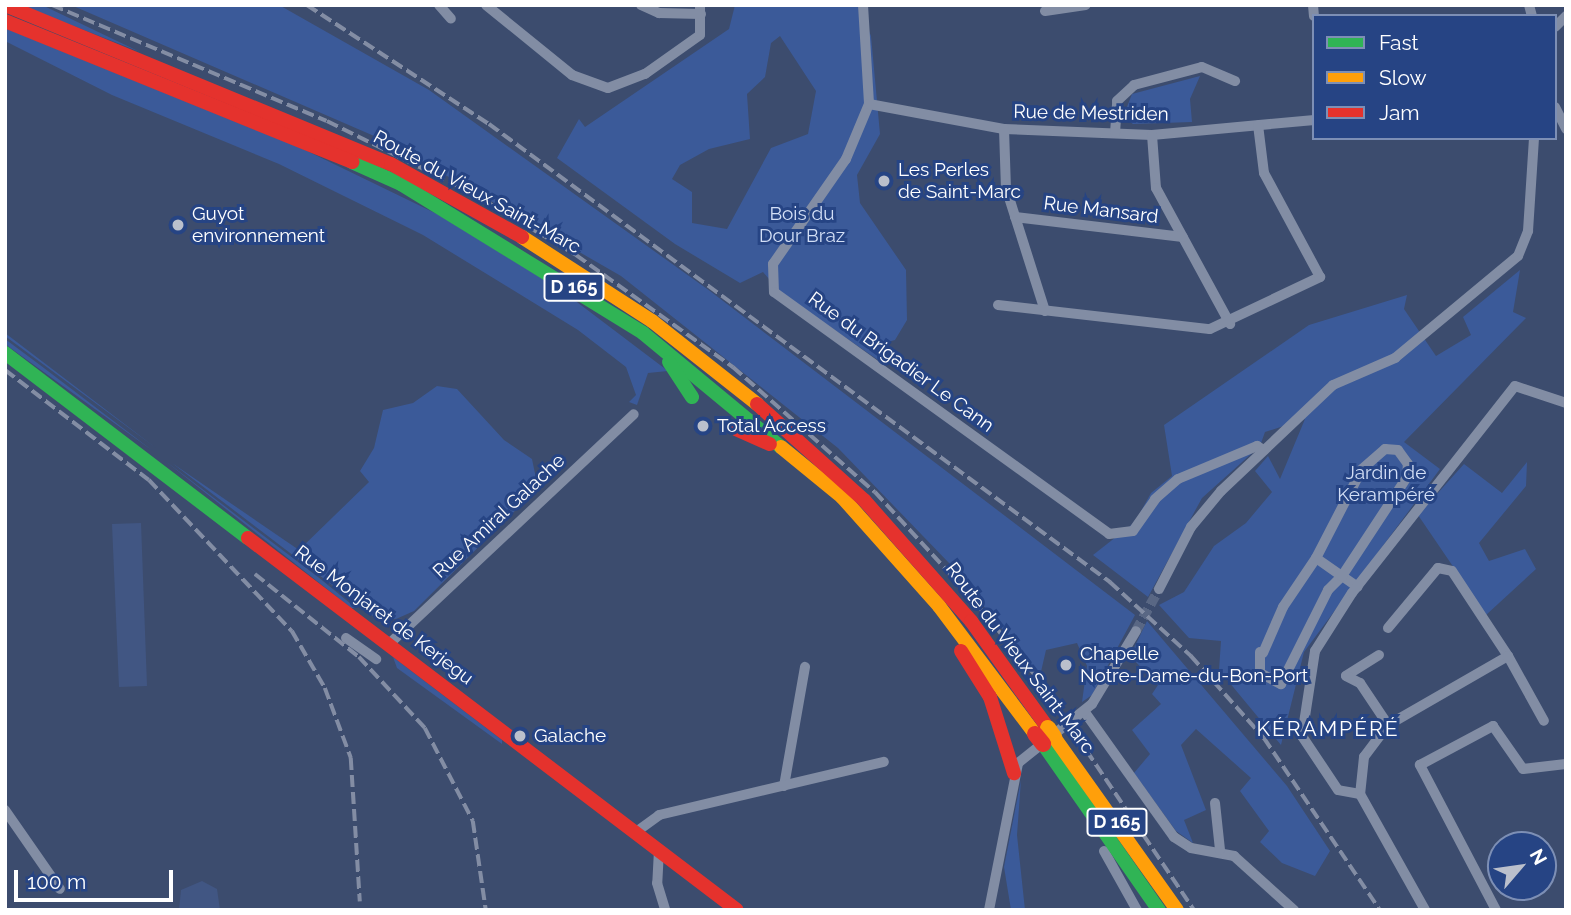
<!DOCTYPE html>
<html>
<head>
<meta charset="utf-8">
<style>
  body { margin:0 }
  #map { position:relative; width:1571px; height:915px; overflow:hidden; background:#3c4c6e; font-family:Raleway,sans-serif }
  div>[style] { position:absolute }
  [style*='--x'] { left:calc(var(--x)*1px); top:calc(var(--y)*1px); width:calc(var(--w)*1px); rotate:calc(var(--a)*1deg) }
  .green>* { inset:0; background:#3b5a99 }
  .water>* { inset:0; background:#415683 }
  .street-tunnel>* { height:10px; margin-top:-5px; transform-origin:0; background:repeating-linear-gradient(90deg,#596784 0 10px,transparent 0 15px) }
  .street>* { height:10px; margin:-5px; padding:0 5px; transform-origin:5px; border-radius:5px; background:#828da4 }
  .fast>* { height:14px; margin:-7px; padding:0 7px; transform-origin:7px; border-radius:7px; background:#30b455 }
  .slow>* { height:14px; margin:-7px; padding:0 7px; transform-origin:7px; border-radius:7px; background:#ff9f0a }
  .jam>* { height:14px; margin:-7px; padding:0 7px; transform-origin:7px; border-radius:7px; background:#e5322d }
  .rail>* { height:3.5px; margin-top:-1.75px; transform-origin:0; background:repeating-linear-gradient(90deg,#838da4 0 12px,transparent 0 17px) }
  .slow-bridge>* { height:16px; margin:-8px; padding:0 8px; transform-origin:8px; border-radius:8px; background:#ff9f0a }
  .jam-bridge>* { height:16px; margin:-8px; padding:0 8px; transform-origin:8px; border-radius:8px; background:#e5322d }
  .dots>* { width:19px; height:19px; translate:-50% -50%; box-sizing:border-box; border:4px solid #264484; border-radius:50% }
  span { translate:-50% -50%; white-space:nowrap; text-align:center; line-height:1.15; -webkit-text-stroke:6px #264484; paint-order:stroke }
  .shield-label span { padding:2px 5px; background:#264484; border:2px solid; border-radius:5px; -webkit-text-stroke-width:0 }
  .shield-label { font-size:18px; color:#fff; font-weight:700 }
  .street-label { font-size:19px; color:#fff }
  .poi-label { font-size:19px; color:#fff }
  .left { translate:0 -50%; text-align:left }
  .park-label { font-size:19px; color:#d3dff6 }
  .neighbourhood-label { font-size:21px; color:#fff; letter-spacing:2px }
  .frame { position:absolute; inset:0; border:7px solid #fff; pointer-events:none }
  .legend { position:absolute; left:1312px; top:14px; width:245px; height:126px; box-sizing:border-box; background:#264484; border:2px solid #7d8fb5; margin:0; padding:9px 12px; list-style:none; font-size:21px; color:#fff }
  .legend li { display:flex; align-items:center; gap:14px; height:35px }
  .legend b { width:35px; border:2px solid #7d8fb5 }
  .north { position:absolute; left:1487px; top:831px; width:70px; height:70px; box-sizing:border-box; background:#264484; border:2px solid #7d8fb5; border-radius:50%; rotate:61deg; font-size:19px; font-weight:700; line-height:28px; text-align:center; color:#fff }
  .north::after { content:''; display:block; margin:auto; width:24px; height:32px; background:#bbc0cc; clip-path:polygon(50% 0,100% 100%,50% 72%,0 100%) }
  .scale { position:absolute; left:14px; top:870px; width:159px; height:32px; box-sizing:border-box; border:4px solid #fff; border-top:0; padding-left:9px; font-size:21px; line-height:24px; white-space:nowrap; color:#fff; -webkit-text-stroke:5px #264484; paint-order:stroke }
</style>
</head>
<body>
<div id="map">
  <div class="green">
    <div style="clip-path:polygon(20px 5px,42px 5px,140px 52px)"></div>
    <div style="clip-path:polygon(71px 5px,279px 5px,429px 90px,710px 291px,1135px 615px,1092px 695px,1082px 702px,1087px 666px,1077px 643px,1046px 650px,1040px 676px,949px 563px,838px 448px,621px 276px,388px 142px)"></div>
    <div style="clip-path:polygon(evenodd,735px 5px,858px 5px,871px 36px,880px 134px,857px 175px,860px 203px,906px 270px,907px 320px,895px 340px,881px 344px,878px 360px,781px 293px,763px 272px,740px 283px,675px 244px,557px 158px,579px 119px,585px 127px,729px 29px,735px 5px,780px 36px,816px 91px,808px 134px,771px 148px,727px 229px,692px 223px,692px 192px,672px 179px,680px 165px,709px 149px,750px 139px,747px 94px,765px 77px,771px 43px,780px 36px)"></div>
    <div style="clip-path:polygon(5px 28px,303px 149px,437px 214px,561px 290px,668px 371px,648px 373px,637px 405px,629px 402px,636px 395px,626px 367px,578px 330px,423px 235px,279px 164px,112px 95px,5px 41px)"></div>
    <div style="clip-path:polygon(1200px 76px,1190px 99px,1192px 122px,1133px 124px,1123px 117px,1132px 94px)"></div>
    <div style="clip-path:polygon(1520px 270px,1513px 312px,1526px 318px,1404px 442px,1440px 469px,1304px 652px,1281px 745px,1219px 670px,1221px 641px,1189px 638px,1159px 605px,1184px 592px,1214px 546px,1246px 523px,1272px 492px,1255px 471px,1268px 456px,1280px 479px,1305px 419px,1265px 432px,1260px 446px,1202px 498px,1148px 597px,1093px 555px,1135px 522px,1151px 493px,1172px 476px,1164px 425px,1309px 325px,1407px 295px,1404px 309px,1436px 356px,1471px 335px,1463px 317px)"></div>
    <div style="clip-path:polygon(5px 333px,156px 448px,5px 336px)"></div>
    <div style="clip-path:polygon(5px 339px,40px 365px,153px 451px,5px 344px)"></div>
    <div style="clip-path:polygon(437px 386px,457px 389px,504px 440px,532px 459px,538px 488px,414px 611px,396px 619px,378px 620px,172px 463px,299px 550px,369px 482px,360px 471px,374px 448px,383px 410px,413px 403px)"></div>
    <div style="clip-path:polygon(164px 460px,318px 577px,356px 608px,351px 608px)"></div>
    <div style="clip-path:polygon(1527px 462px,1526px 486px,1479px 543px,1489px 561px,1525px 549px,1536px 569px,1486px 615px,1418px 515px,1464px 464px,1502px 493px)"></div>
    <div style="clip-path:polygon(1147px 621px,1287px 786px,1330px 851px,1315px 876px,1282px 863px,1260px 842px,1269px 831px,1240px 791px,1251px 778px,1196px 729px,1181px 745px,1206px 810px,1184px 820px,1193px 843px,1176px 831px,1134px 773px,1150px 754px,1132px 730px,1161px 704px,1152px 694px,1158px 685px,1130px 656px)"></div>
    <div style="clip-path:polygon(393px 657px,502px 740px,502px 744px,397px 668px)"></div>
    <div style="clip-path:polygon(1021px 780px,1017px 835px,1025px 910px,1011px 910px,1004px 867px)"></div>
  </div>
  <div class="water">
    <div style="clip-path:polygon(141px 523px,147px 686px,119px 687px,112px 524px)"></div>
    <div style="clip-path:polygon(202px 881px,217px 889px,220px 910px,179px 910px,181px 890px)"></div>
  </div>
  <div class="street-tunnel">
    <div style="--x:1136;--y:631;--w:48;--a:-61.3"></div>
  </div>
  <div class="street">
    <div style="--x:439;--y:5;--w:18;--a:49"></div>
    <div style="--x:486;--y:5;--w:111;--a:39.1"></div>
    <div style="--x:572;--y:75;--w:38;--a:20"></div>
    <div style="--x:608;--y:88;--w:40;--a:-21"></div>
    <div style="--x:645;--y:74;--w:67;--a:-35.3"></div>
    <div style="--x:700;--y:35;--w:30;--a:-90"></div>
    <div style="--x:641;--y:5;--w:20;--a:24"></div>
    <div style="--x:659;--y:13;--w:42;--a:1.4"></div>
    <div style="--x:863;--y:5;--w:99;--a:86.5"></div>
    <div style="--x:869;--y:104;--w:60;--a:112.7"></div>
    <div style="--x:846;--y:159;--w:128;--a:124.8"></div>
    <div style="--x:773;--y:264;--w:28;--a:88"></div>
    <div style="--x:774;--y:292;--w:413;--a:35.8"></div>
    <div style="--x:1109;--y:534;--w:24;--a:-7"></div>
    <div style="--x:1133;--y:531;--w:39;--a:-55"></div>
    <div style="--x:1155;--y:499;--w:30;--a:-41"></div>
    <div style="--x:1178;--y:479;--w:86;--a:-22.7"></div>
    <div style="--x:1257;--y:446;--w:8;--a:30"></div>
    <div style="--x:1313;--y:5;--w:11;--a:85"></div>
    <div style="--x:1529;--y:5;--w:11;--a:75"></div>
    <div style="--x:1045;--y:11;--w:41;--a:-8.3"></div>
    <div style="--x:1555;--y:27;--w:16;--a:-45"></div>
    <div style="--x:869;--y:104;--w:137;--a:10.5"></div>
    <div style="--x:1004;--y:129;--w:148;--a:2.3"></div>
    <div style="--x:1152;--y:135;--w:163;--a:-5.3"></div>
    <div style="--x:1555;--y:107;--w:25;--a:63"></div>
    <div style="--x:1004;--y:129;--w:59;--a:88.1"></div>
    <div style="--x:1006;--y:188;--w:129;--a:72.4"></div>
    <div style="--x:1115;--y:133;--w:32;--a:-86"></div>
    <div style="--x:1117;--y:101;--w:23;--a:-43"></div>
    <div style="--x:1134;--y:85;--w:70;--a:-14.8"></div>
    <div style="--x:1202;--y:67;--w:36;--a:23"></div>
    <div style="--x:1152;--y:135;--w:53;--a:85.7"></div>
    <div style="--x:1156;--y:188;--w:155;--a:61.4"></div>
    <div style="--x:1015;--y:217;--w:169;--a:6.8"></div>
    <div style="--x:998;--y:305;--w:213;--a:6.5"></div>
    <div style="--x:1210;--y:329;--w:122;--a:-25.3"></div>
    <div style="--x:1320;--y:277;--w:118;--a:-118.3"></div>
    <div style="--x:1264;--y:173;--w:48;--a:-97.1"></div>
    <div style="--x:1159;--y:589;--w:70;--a:-62.7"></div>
    <div style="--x:1191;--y:527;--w:47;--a:-50.2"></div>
    <div style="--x:1221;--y:491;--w:154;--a:-43.4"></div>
    <div style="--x:1333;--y:385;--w:68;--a:-23.5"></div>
    <div style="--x:1395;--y:358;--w:160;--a:-39.7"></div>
    <div style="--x:1518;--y:256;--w:27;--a:-68"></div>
    <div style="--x:1528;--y:231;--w:93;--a:-86.3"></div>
    <div style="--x:1388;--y:628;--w:78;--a:-50.2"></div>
    <div style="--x:1438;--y:568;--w:14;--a:12"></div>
    <div style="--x:1452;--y:571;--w:102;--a:56.6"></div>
    <div style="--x:1508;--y:656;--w:138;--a:150.1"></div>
    <div style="--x:1388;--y:725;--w:40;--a:127"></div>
    <div style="--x:1364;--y:757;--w:37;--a:96"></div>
    <div style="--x:1360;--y:794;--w:133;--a:60.7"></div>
    <div style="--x:346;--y:638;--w:37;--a:35"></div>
    <div style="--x:388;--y:645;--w:337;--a:-43.2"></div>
    <div style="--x:1260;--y:652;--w:21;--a:90"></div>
    <div style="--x:1260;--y:673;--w:24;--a:28"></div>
    <div style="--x:1281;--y:684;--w:105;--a:-63.4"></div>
    <div style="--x:1328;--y:590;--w:20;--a:-45"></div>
    <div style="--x:1342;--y:576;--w:19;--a:35"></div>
    <div style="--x:1263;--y:653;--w:50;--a:-66.5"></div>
    <div style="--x:1283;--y:607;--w:59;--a:-56"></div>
    <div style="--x:1316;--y:558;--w:32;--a:35"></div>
    <div style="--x:1342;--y:576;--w:118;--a:-56.7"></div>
    <div style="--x:1407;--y:477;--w:13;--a:-86"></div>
    <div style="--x:1408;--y:464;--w:17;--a:-126"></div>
    <div style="--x:1398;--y:450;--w:13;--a:-176"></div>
    <div style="--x:1385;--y:449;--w:30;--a:139"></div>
    <div style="--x:1362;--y:469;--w:100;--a:117.3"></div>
    <div style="--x:1379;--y:655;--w:39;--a:148"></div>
    <div style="--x:1346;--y:676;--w:16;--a:27"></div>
    <div style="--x:1360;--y:683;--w:50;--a:56.3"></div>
    <div style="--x:1508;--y:656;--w:74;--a:61"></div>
    <div style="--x:1084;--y:711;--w:155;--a:54.5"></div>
    <div style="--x:1174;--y:837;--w:20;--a:33"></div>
    <div style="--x:1191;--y:848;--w:44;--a:10.5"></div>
    <div style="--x:1234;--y:856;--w:81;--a:42"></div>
    <div style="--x:784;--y:786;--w:121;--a:-80"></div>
    <div style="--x:1360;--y:794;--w:22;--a:-170"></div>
    <div style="--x:1338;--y:790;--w:65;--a:-123.7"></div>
    <div style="--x:1302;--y:736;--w:86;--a:-81.3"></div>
    <div style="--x:1315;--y:651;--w:69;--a:-57.5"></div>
    <div style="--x:1352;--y:593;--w:263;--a:-51.8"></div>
    <div style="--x:1515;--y:386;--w:54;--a:18.4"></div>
    <div style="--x:1215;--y:803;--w:47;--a:83.9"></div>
    <div style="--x:5;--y:810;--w:96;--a:55.2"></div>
    <div style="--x:636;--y:832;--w:29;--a:-36"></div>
    <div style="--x:659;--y:815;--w:231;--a:-13.3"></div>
    <div style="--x:659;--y:850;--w:33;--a:93"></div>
    <div style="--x:657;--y:883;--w:28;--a:73"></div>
    <div style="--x:1104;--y:851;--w:68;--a:60.8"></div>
    <div style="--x:989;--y:910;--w:150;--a:-78.8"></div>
    <div style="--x:1018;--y:763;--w:95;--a:-38.6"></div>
    <div style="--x:1092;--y:704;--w:85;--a:-58.9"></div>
    <div style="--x:1496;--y:910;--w:164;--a:-117.7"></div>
    <div style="--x:1420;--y:765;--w:83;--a:-28.1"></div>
    <div style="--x:1493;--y:726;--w:52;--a:55.1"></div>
    <div style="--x:1523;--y:769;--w:43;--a:-6.6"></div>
  </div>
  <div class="fast">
    <div style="--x:352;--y:162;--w:54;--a:24.2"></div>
    <div style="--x:401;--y:184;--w:284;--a:31.6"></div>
    <div style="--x:643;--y:333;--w:179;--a:39.6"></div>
    <div style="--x:5;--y:353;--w:305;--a:37.3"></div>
    <div style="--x:669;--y:362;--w:42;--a:56.7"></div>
    <div style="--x:1043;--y:744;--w:203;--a:55.1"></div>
  </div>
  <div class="slow">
    <div style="--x:522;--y:237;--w:155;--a:32.9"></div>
    <div style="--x:652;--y:321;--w:134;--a:38.3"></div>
    <div style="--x:781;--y:447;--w:79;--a:39.3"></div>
    <div style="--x:842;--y:497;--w:146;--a:48.3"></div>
    <div style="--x:939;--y:606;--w:160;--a:53.1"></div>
    <div style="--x:1054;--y:737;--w:212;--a:54.6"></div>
  </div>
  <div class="jam">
    <div style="--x:5;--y:5;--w:417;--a:22.4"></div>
    <div style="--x:391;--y:164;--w:150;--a:29.1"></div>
    <div style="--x:5;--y:21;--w:375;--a:22.1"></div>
    <div style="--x:757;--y:404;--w:144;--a:41.9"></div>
    <div style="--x:864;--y:500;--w:162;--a:48.5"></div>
    <div style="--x:971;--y:621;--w:132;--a:54.3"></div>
    <div style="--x:736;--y:429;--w:37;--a:24"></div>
    <div style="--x:248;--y:538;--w:614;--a:37.26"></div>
    <div style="--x:961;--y:651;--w:54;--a:57.8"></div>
    <div style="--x:990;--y:697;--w:80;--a:72.5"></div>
  </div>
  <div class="rail">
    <div style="--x:52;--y:5;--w:298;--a:22.9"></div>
    <div style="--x:327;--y:121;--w:160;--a:26.4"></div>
    <div style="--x:470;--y:192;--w:123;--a:30.7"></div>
    <div style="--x:576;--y:255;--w:193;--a:35.5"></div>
    <div style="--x:733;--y:367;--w:189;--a:41.4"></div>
    <div style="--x:875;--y:492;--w:134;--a:47.4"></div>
    <div style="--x:966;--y:591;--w:115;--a:50.6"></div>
    <div style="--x:1039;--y:680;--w:277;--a:56"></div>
    <div style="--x:307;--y:5;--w:217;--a:33.2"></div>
    <div style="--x:489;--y:124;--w:772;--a:36.41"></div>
    <div style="--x:1110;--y:582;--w:110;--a:42.4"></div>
    <div style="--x:1191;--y:656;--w:110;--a:48.3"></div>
    <div style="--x:1264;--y:738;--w:207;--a:56"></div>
    <div style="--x:5;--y:370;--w:181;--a:37.4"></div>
    <div style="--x:149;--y:480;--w:208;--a:46.6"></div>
    <div style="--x:292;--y:631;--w:66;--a:59.9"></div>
    <div style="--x:325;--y:688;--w:75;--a:69.6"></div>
    <div style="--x:351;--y:758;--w:144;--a:86.4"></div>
    <div style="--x:255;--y:574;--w:133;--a:38.6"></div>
    <div style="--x:359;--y:657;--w:97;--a:47.1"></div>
    <div style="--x:425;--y:728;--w:105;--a:62.7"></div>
    <div style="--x:473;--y:821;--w:90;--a:81.7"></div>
  </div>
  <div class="slow-bridge">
    <div style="--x:1048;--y:728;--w:11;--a:56"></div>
  </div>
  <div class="jam-bridge">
    <div style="--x:1035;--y:734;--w:13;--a:51"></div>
  </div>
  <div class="dots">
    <div style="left:884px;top:181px;background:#bbc0cc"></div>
    <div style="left:178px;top:225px;background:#bbc0cc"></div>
    <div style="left:703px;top:426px;background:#bbc0cc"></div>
    <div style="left:1066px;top:665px;background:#bbc0cc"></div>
    <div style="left:520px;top:736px;background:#bbc0cc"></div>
  </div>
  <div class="shield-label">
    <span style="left:574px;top:287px">D 165</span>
    <span style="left:1117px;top:822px">D 165</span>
  </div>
  <div class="street-label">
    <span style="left:1091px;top:113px;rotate:1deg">Rue de Mestriden</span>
    <span style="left:477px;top:192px;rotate:29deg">Route du Vieux Saint-Marc</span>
    <span style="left:1101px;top:210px;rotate:7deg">Rue Mansard</span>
    <span style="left:901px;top:362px;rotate:36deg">Rue du Brigadier Le Cann</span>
    <span style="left:499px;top:516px;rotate:-43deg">Rue Amiral Galache</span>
    <span style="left:384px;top:615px;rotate:37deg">Rue Monjaret de Kerjegu</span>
    <span style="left:1020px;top:658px;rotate:53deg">Route du Vieux Saint-Marc</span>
  </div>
  <div class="poi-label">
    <span class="left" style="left:898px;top:181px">Les Perles<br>de Saint-Marc</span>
    <span class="left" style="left:192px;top:225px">Guyot<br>environnement</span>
    <span class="left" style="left:717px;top:426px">Total Access</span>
    <span class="left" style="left:1080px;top:665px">Chapelle<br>Notre-Dame-du-Bon-Port</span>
    <span class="left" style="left:534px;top:736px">Galache</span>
  </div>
  <div class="park-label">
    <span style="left:802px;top:225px">Bois du<br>Dour Braz</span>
    <span style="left:1386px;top:484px">Jardin de<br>Kerampéré</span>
  </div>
  <div class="neighbourhood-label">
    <span style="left:1328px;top:729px">KÉRAMPÉRÉ</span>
  </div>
  <div class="frame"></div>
  <ul class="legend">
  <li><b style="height:9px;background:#30b455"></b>Fast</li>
  <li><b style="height:9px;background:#ff9f0a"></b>Slow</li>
  <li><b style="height:9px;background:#e5322d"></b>Jam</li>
  </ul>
  <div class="north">N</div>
  <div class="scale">100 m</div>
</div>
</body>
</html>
